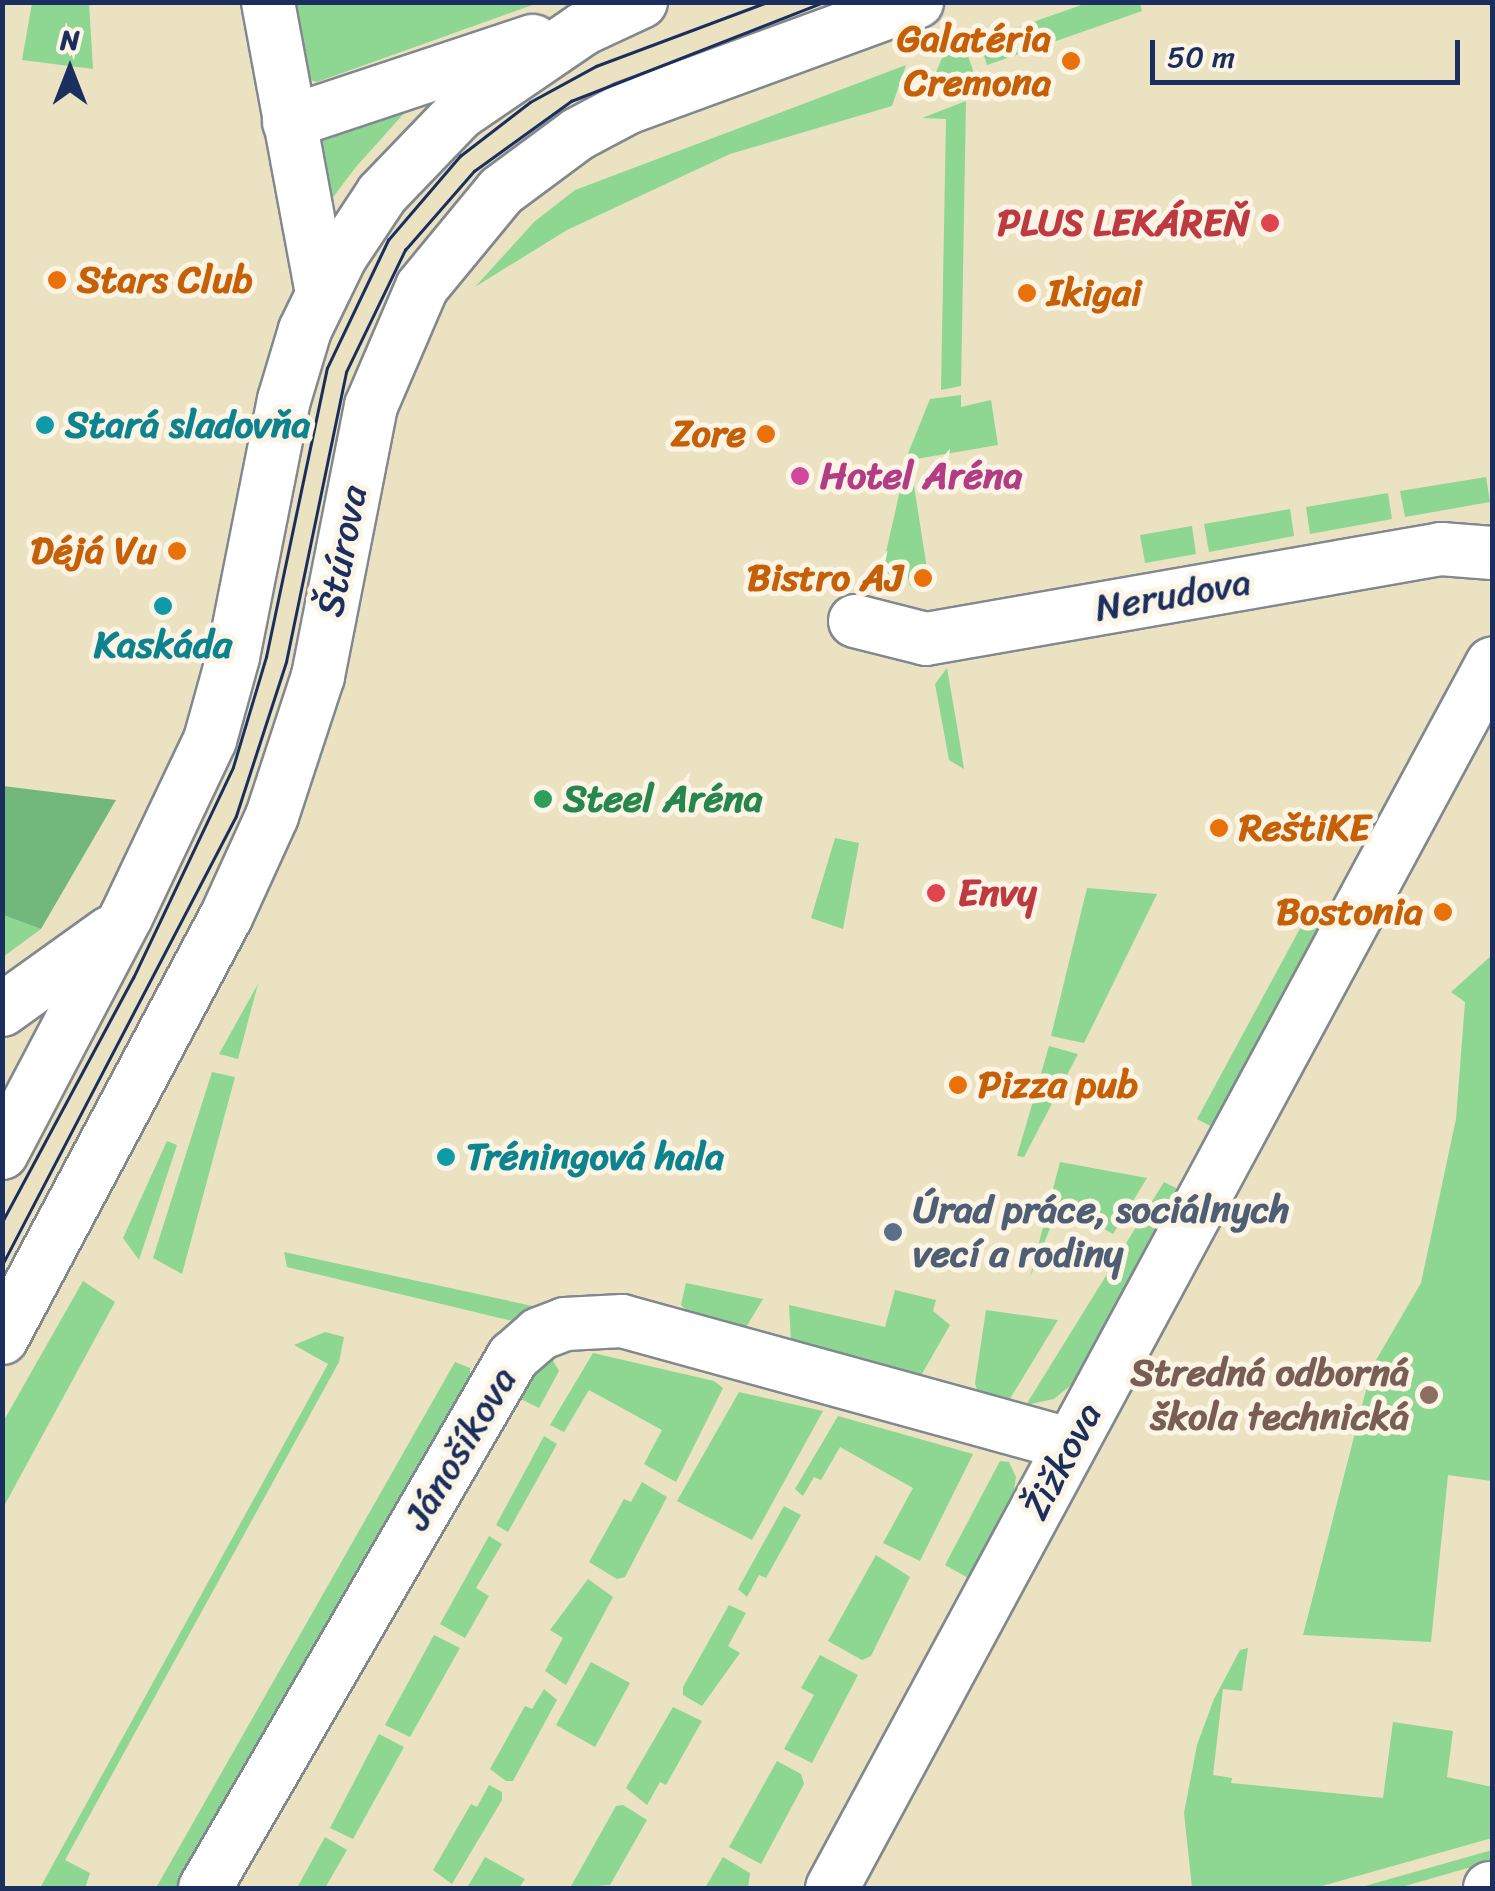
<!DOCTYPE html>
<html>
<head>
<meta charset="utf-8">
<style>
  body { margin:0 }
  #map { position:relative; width:1495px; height:1891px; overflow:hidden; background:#eae2c0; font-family:Sriracha,sans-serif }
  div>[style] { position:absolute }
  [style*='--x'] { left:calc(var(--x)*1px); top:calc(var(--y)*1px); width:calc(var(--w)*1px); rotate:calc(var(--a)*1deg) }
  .green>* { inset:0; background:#8dd793 }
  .forest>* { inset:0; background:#72b87d }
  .roads { filter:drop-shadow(2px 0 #82888f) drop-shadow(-2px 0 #82888f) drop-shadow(0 2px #82888f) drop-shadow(0 -2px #82888f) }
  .minor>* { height:52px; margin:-26px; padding:0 26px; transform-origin:26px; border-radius:26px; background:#fff }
  .tram>* { height:2.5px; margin:-1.25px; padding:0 1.25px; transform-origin:1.25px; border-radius:1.25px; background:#1b2f5e }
  .dots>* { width:28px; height:28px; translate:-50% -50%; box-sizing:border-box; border:5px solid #fcf5e5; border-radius:50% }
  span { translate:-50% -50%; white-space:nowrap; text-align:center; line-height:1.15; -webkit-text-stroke:10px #fcf5e5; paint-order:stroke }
  .food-label { font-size:38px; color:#c56008; font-weight:700 }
  .right { translate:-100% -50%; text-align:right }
  .left { translate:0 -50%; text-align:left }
  .health-label { font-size:38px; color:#be3a42; font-weight:700 }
  .culture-label { font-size:38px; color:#0d838f; font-weight:700 }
  .hotel-label { font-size:38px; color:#b23c85; font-weight:700 }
  .street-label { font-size:38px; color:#1b2f5e }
  .leisure-label { font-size:38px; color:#27864d; font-weight:700 }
  .service-label { font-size:38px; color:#4e5e75; font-weight:700 }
  .education-label { font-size:38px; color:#785e54; font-weight:700 }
  .frame { position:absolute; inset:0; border:5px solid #1b2f5e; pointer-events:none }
  .north { position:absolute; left:20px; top:20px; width:100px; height:100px; -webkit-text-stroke:8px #fcf5e5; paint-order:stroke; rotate:0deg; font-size:28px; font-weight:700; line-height:40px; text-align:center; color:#1b2f5e }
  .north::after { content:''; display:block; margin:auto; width:35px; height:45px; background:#1b2f5e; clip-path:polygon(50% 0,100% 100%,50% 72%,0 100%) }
  .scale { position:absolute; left:1150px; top:40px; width:310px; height:45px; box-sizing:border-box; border:5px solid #1b2f5e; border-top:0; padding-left:12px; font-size:30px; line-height:35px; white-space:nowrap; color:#1b2f5e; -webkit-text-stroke:8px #fcf5e5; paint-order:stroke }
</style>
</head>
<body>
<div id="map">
  <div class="green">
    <div style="clip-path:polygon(32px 3px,89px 3px,93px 69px,22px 60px)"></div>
    <div style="clip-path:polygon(295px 3px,538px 3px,317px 82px,306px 79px)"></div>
    <div style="clip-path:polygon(1087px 3px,1140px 3px,1142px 11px,987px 65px,979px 41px)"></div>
    <div style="clip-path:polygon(964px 45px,973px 70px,968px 84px,941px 95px,929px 90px,944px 53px)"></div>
    <div style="clip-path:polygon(906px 65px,892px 106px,730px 154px,567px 230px,475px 287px,534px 222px,575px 190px)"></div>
    <div style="clip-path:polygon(966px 101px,961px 386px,941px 390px,946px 119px,922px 118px)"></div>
    <div style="clip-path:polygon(407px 110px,355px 168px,331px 200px,313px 133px)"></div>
    <div style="clip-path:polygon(961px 395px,961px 407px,991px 400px,998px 445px,910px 460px,927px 569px,916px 571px,918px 584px,910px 586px,907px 572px,881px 574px,909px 451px,930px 399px)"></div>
    <div style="clip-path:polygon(1486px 477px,1490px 502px,1405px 517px,1400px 491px)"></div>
    <div style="clip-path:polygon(1388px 493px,1392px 519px,1310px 534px,1306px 507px)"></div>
    <div style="clip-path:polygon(1290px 509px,1294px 536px,1209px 552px,1204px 524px)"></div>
    <div style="clip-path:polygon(1192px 526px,1196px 554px,1145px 563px,1140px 535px)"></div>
    <div style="clip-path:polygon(947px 668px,959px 738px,964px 769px,949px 760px,935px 684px)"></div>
    <div style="clip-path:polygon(835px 838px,859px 843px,843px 929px,811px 918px)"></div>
    <div style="clip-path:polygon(1087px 888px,1157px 894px,1084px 1043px,1051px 1036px)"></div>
    <div style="clip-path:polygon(1310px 910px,1321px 930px,1214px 1128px,1197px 1119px)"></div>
    <div style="clip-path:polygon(3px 915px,41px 929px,3px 957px)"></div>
    <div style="clip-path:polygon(1492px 955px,1492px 1481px,1448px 1475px,1431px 1642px,1303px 1635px,1372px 1367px,1421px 1283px,1456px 1119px,1465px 1002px,1451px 992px)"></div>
    <div style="clip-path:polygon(258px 984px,238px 1059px,219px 1054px)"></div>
    <div style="clip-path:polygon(1049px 1046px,1078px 1054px,1024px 1157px,1017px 1156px)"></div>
    <div style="clip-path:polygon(212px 1072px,235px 1077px,182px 1274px,153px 1258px)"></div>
    <div style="clip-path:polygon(167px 1141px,177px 1145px,139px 1260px,123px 1238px)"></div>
    <div style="clip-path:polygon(1060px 1162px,1147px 1178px,1113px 1234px,1060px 1204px,1030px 1277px)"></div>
    <div style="clip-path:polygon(1164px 1182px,1176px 1188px,1177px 1198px,1077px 1380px,1054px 1399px,1026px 1405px)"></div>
    <div style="clip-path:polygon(284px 1252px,551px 1310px,524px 1323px,504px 1319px,287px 1267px)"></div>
    <div style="clip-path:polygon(83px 1281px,115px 1302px,3px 1508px,3px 1422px)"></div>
    <div style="clip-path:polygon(686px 1283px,763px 1299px,742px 1334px,691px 1315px,681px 1305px)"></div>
    <div style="clip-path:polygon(895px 1290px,936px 1300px,933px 1311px,950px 1325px,919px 1379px,791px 1342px,789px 1305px,885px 1327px)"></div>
    <div style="clip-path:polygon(986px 1310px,1058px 1320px,1008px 1402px,978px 1393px,975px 1383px)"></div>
    <div style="clip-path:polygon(325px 1332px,344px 1337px,339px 1362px,65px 1860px,90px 1873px,85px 1888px,40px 1888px,328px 1364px,294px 1345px)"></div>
    <div style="clip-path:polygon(593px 1353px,714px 1381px,723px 1388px,676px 1482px,644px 1464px,662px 1430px,589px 1390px,564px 1432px,550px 1425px)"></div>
    <div style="clip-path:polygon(551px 1357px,559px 1371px,539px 1408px,513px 1395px,530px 1366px)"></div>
    <div style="clip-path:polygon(455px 1362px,470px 1368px,470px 1379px,184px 1888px,156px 1888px)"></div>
    <div style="clip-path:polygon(739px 1392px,823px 1411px,752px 1540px,677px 1501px)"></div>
    <div style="clip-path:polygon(838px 1416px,973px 1454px,920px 1561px,883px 1543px,913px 1488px,840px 1447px,821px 1480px,814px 1477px,803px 1496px,795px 1489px)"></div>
    <div style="clip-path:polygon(544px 1436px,557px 1444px,508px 1532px,496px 1525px)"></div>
    <div style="clip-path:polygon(1000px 1461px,1009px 1462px,1016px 1477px,1013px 1498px,970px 1579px,945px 1565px)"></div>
    <div style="clip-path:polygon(642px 1482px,667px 1497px,625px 1577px,617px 1579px,589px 1562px,624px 1499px,631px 1502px)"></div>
    <div style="clip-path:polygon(784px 1506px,801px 1515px,766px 1578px,759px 1575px,747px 1597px,738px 1589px)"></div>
    <div style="clip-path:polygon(489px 1536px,502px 1544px,476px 1588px,489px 1596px,465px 1638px,440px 1624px)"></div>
    <div style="clip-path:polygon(876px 1555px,910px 1577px,871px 1656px,862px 1660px,828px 1641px)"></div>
    <div style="clip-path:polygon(588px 1579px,613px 1597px,566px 1685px,545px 1671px,563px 1638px,550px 1630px)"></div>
    <div style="clip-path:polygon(729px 1605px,746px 1613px,728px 1646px,740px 1653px,702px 1706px,683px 1695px,683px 1687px)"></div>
    <div style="clip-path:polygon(434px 1635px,460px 1648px,410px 1737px,385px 1725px)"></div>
    <div style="clip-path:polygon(1248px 1648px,1242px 1691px,1223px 1689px,1213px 1775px,1232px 1778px,1231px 1783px,1383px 1798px,1393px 1722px,1453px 1731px,1447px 1777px,1492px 1787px,1492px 1838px,1315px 1888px,1192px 1888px,1184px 1813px,1197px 1745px,1214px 1699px,1240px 1650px)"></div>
    <div style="clip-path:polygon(820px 1655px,858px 1675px,812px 1763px,784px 1749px,814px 1695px,801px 1688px)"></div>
    <div style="clip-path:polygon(591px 1662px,630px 1683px,595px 1747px,556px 1725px)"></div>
    <div style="clip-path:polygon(544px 1689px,557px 1700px,513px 1781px,506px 1781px,490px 1769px,525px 1706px,532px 1709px)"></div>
    <div style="clip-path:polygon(673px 1707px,702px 1721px,666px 1785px,660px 1782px,647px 1805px,626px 1788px)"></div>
    <div style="clip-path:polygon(379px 1734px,404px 1747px,353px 1839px,330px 1828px)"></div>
    <div style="clip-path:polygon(777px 1761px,801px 1774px,804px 1784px,761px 1864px,729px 1847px)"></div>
    <div style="clip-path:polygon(489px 1785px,502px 1792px,502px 1800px,452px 1884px,433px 1870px,471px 1804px,477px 1807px)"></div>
    <div style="clip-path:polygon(623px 1805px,647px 1820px,610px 1885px,570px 1888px,616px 1806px)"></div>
    <div style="clip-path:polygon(325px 1837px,347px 1850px,325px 1888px,297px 1888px)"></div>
    <div style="clip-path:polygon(1492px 1850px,1492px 1861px,1398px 1888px,1358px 1888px)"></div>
    <div style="clip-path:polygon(485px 1857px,525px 1879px,519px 1888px,467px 1888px)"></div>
    <div style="clip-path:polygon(723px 1857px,750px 1873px,748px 1888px,705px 1888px)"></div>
  </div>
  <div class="forest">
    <div style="clip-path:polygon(3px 786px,116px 800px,41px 929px,3px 915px)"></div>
  </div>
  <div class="roads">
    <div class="minor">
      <div style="--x:268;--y:2;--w:295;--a:79.5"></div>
      <div style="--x:289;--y:122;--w:257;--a:-18.4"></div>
      <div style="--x:855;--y:621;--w:73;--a:14.2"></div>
      <div style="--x:926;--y:639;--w:523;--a:-9.91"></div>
      <div style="--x:1441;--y:549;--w:51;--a:4.5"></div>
      <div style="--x:2;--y:1010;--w:134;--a:-35.6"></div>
      <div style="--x:2;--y:1153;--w:267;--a:-62.3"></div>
      <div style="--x:126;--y:917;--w:196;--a:-64.6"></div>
      <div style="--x:210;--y:740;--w:86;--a:-74.5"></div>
      <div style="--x:233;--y:657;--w:262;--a:-78.8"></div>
      <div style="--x:284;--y:400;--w:73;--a:-73.3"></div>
      <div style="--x:305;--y:330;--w:82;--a:-64.1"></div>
      <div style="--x:341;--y:256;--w:74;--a:-56.5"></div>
      <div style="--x:382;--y:194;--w:112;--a:-46.1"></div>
      <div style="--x:460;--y:113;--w:149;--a:-34.3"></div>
      <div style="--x:583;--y:29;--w:64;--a:-25"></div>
      <div style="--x:2;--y:1338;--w:477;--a:-62"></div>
      <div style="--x:226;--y:917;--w:111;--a:-65.5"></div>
      <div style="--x:272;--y:816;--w:147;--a:-71.8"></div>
      <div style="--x:318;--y:676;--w:275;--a:-78.9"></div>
      <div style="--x:371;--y:406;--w:129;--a:-66.8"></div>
      <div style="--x:422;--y:287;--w:124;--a:-50.5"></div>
      <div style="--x:501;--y:191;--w:96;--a:-36.5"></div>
      <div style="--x:578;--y:134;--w:55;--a:-28"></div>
      <div style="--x:627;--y:108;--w:309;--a:-20.1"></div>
      <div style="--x:205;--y:1888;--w:614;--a:-59.88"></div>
      <div style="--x:513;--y:1357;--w:35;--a:-41"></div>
      <div style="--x:539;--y:1334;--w:28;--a:-21"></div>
      <div style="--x:565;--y:1324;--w:57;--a:-3"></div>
      <div style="--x:622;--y:1321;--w:464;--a:15.4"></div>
      <div style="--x:832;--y:1888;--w:1391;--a:-61.67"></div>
      <div style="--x:1490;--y:1888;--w:2;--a:0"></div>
    </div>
  </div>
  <div class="tram">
    <div style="--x:2;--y:1222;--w:277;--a:-61.8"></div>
    <div style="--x:133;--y:978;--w:233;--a:-64.6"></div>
    <div style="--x:233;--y:767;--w:115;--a:-73.3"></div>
    <div style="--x:266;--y:657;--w:295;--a:-78.1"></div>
    <div style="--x:327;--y:368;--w:142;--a:-64.5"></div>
    <div style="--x:388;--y:240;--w:111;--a:-49.4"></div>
    <div style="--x:460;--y:156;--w:88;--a:-37.6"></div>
    <div style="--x:530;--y:102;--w:75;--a:-28.6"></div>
    <div style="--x:596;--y:66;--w:183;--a:-20.5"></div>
    <div style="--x:2;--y:1265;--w:506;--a:-62.47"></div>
    <div style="--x:236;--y:816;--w:162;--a:-72"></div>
    <div style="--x:286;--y:662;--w:296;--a:-78.3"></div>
    <div style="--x:346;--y:372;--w:136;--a:-64.2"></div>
    <div style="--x:405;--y:250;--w:105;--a:-48.9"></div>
    <div style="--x:474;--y:171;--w:120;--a:-35.8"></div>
    <div style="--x:571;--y:101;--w:272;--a:-21.4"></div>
  </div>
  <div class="dots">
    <div style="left:1071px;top:61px;background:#e8710a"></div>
    <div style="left:1270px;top:223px;background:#e0444e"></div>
    <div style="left:57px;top:280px;background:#e8710a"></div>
    <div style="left:1027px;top:293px;background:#e8710a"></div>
    <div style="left:45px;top:425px;background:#0f9aa8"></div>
    <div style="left:766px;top:434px;background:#e8710a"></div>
    <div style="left:800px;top:476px;background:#d1479c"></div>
    <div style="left:177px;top:551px;background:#e8710a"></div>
    <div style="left:923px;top:578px;background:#e8710a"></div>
    <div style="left:163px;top:606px;background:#0f9aa8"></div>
    <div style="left:543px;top:799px;background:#2e9e5b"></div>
    <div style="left:1219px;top:828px;background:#e8710a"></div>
    <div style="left:936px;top:893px;background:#e0444e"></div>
    <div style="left:1443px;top:912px;background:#e8710a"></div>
    <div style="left:958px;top:1085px;background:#e8710a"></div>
    <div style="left:446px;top:1157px;background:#0f9aa8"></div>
    <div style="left:893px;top:1232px;background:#5c6f8a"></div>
    <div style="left:1429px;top:1395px;background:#8d6e63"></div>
  </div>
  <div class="food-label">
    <span class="right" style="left:1051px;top:61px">Galatéria<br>Cremona</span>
    <span class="left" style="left:77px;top:280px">Stars Club</span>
    <span class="left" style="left:1047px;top:293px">Ikigai</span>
    <span class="right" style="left:746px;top:434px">Zore</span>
    <span class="right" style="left:157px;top:551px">Déjá Vu</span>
    <span class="right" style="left:903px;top:578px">Bistro AJ</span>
    <span class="left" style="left:1239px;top:828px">ReštiKE</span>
    <span class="right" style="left:1423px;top:912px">Bostonia</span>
    <span class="left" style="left:978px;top:1085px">Pizza pub</span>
  </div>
  <div class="health-label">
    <span class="right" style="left:1250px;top:223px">PLUS LEKÁREŇ</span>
    <span class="left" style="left:958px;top:893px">Envy</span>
  </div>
  <div class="culture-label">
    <span class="left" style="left:65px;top:425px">Stará sladovňa</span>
    <span style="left:163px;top:645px">Kaskáda</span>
    <span class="left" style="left:466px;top:1157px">Tréningová hala</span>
  </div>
  <div class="hotel-label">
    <span class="left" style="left:820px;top:476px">Hotel Aréna</span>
  </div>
  <div class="street-label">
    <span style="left:342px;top:551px;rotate:-79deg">Štúrova</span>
    <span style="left:1173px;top:595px;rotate:-10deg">Nerudova</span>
    <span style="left:460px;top:1448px;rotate:-59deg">Jánošíkova</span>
    <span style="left:1062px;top:1461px;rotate:-62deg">Žižkova</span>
  </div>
  <div class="leisure-label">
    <span class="left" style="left:563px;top:799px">Steel Aréna</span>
  </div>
  <div class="service-label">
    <span class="left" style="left:913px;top:1232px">Úrad práce, sociálnych<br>vecí a rodiny</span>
  </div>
  <div class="education-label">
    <span class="right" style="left:1409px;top:1395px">Stredná odborná<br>škola technická</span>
  </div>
  <div class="frame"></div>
  <div class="north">N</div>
  <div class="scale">50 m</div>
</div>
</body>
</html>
